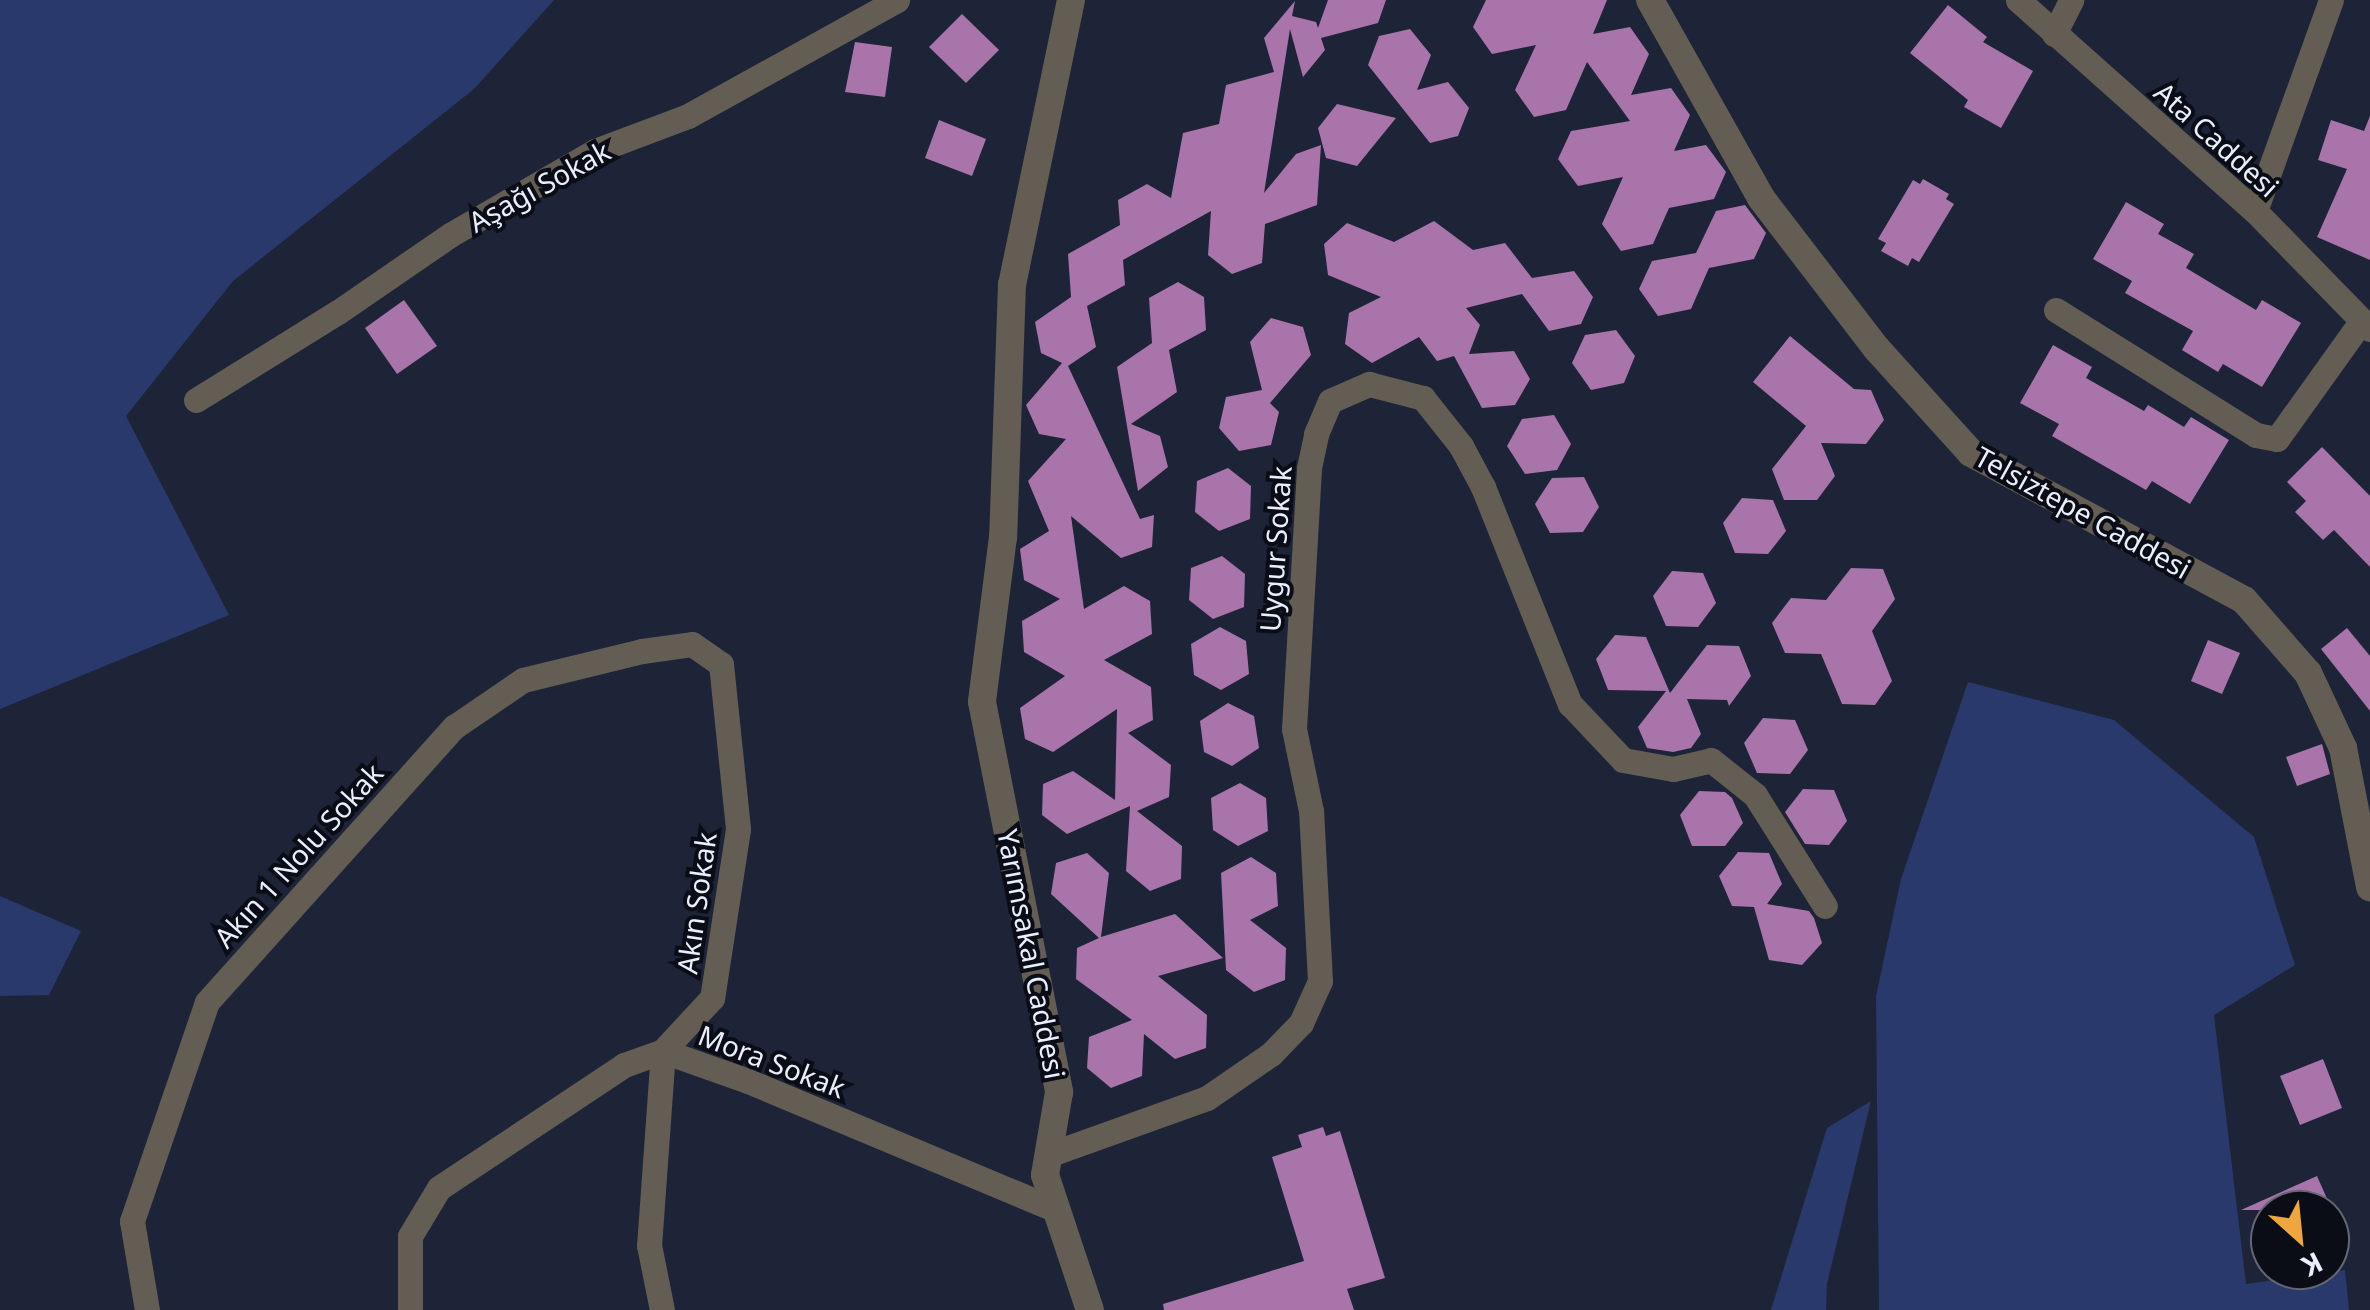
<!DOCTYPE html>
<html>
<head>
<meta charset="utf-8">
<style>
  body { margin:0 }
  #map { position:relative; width:2370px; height:1310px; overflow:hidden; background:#1d2437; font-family:"Noto Sans",sans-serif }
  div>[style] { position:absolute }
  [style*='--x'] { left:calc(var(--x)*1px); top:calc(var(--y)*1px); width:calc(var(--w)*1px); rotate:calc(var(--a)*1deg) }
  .green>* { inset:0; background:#29396b }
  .building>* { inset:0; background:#a874aa }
  .minor>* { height:25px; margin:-12.5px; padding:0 12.5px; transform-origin:12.5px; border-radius:12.5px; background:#645d53 }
  .tertiary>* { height:28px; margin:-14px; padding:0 14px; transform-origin:14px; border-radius:14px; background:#645d53 }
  span { translate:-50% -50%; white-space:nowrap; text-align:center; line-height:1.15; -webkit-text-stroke:8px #0a0d16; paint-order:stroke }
  .street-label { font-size:28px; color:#eaeffd }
  .north { position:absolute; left:2250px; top:1190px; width:100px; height:100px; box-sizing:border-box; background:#0a0d16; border:2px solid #646772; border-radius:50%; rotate:153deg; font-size:28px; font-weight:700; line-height:40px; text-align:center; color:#eaeffd }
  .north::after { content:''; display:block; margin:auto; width:35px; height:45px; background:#f0a63e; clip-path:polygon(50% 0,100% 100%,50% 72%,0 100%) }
</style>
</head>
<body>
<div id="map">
  <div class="green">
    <div style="clip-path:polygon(0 0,554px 0,474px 89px,233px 281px,126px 416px,229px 615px,0 709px)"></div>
    <div style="clip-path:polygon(1968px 682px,2114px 720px,2254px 837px,2295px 965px,2214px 1015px,2246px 1284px,2345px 1270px,2349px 1310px,1879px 1310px,1876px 996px,1901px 879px)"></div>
    <div style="clip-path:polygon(0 896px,81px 931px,49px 995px,0 996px)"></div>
    <div style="clip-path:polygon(1871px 1101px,1827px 1284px,1826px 1310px,1771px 1310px,1827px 1128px)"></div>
  </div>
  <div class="building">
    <div style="clip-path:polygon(1328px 0,1386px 0,1378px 23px,1321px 38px,1325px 50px,1303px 77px,1290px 29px,1264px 193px,1296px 154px,1321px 145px,1317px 205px,1265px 224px,1262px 263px,1232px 274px,1208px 255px,1211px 211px,1123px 260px,1125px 285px,1087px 306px,1096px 347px,1068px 366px,1140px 519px,1154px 515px,1152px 547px,1121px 558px,1071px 516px,1084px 609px,1124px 586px,1150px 601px,1152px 634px,1104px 660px,1151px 687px,1153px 720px,1128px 733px,1171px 765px,1169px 797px,1137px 811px,1182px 846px,1181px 879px,1150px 891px,1126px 871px,1130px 806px,1067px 834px,1042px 815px,1043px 784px,1073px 771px,1115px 800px,1117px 709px,1053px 752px,1025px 739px,1020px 708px,1065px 676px,1024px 652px,1022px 621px,1060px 599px,1024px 580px,1020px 549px,1049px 531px,1028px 481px,1066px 439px,1039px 434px,1026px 405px,1062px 363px,1041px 353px,1035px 322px,1071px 297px,1068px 254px,1120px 225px,1118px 200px,1147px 184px,1171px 198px,1183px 133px,1219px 124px,1226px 85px,1274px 72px,1264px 38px,1295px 1px,1292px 16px,1316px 22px,1318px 28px)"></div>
    <div style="clip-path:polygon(1486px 0,1607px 0,1593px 34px,1630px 27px,1649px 54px,1631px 95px,1671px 88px,1690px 115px,1674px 151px,1706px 145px,1726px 172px,1714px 199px,1669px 208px,1653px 244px,1621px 251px,1602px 224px,1623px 177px,1578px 186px,1558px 159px,1571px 131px,1630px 121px,1587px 62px,1566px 110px,1534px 117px,1515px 90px,1536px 45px,1492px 54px,1473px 27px)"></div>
    <div style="clip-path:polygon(1948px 5px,1987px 37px,1983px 42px,2033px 71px,2001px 128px,1964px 107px,1968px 100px,1910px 53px)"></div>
    <div style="clip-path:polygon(962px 14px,999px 50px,966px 83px,929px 47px)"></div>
    <div style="clip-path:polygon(1410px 29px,1431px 55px,1417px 90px,1448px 82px,1469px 108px,1458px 136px,1430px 143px,1368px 65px,1379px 36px)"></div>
    <div style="clip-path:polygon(855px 42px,892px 47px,885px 97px,845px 92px)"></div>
    <div style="clip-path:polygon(1337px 104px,1396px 118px,1357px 166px,1326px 158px,1318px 128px)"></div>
    <div style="clip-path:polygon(2370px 116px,2370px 260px,2317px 237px,2347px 169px,2318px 160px,2331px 120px,2364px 131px)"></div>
    <div style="clip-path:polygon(939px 120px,986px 139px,972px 176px,925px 158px)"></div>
    <div style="clip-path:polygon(1923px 179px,1949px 194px,1946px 199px,1954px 204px,1919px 262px,1912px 258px,1908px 266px,1881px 251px,1886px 243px,1878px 239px,1913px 180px,1920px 184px)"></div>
    <div style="clip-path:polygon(2126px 202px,2164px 224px,2158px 234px,2194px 254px,2186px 268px,2256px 310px,2262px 300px,2301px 323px,2262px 387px,2223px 364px,2218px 372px,2182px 350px,2193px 331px,2125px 293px,2132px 281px,2093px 259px)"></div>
    <div style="clip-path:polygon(1745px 205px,1766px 233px,1754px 259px,1709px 268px,1691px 309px,1658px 316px,1639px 289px,1652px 261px,1696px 253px,1716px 211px)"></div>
    <div style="clip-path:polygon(1434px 221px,1473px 250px,1505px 243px,1532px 278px,1574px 271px,1593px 297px,1581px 324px,1549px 331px,1522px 294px,1466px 308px,1480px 325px,1469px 354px,1514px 351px,1530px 379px,1515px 405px,1482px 408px,1454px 356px,1437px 361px,1419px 337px,1372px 363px,1345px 344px,1349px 313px,1381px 297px,1328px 275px,1324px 244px,1347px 223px,1394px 242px)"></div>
    <div style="clip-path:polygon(1178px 282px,1204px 297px,1206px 330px,1169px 350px,1177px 392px,1131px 424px,1160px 436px,1168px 467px,1138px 491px,1117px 367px,1152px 343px,1149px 298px)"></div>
    <div style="clip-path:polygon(404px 300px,437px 346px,397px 374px,365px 328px)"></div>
    <div style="clip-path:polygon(1271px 318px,1303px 327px,1311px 355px,1270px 403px,1279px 412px,1271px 445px,1239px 451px,1219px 428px,1226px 397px,1262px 390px,1250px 342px)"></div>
    <div style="clip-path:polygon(1616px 330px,1635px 356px,1624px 383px,1591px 390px,1572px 363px,1585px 335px)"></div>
    <div style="clip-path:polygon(1790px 336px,1854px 389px,1871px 390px,1884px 420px,1866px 444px,1821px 443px,1835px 476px,1817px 500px,1784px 500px,1772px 469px,1806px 426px,1753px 382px)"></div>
    <div style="clip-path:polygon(2053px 345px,2092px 367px,2086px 378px,2144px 411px,2148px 405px,2184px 427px,2191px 417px,2229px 440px,2190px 504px,2152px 481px,2146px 490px,2052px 436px,2059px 424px,2020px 403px)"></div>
    <div style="clip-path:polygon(1554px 415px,1571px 444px,1557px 470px,1525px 474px,1507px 446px,1522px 419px)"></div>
    <div style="clip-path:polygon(2322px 447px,2370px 496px,2370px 567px,2334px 530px,2323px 540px,2295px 512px,2306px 501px,2287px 482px)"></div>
    <div style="clip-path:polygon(1228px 468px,1251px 486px,1250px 519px,1219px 531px,1195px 512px,1197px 481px)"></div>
    <div style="clip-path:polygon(1584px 477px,1599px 507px,1583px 532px,1550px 533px,1535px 504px,1552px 478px)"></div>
    <div style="clip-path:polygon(1742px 498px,1773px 500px,1786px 531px,1768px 554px,1735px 553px,1723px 523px)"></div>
    <div style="clip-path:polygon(1222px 556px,1245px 574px,1244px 607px,1213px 619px,1189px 600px,1191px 568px)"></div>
    <div style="clip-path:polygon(1851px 568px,1883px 569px,1895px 599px,1872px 631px,1892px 681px,1875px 705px,1842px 704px,1821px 654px,1785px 653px,1772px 623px,1791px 598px,1826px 600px)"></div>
    <div style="clip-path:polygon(1672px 571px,1703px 573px,1716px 603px,1698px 627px,1666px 626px,1653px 596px)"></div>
    <div style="clip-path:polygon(1220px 627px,1246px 641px,1249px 674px,1221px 690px,1194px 675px,1191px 644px)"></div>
    <div style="clip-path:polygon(2347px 628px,2370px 656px,2370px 711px,2321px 649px)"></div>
    <div style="clip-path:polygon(1615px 635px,1646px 637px,1670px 693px,1707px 645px,1739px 646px,1751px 676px,1729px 706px,1727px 700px,1687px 699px,1701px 734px,1691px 748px,1673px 752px,1647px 748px,1638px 727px,1666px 691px,1608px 690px,1596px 659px)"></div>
    <div style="clip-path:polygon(2208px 640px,2240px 653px,2222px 694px,2191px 681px)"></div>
    <div style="clip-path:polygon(1228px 703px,1254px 716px,1259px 748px,1232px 766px,1204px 752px,1200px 721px)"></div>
    <div style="clip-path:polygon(1763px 718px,1795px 720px,1808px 750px,1790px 774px,1757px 773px,1744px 743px)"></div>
    <div style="clip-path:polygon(2322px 744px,2330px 774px,2297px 786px,2286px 757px)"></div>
    <div style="clip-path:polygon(1240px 783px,1266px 798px,1268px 831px,1238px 846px,1213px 830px,1211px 798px)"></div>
    <div style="clip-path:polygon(1803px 789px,1834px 790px,1847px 821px,1829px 845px,1805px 844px,1785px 812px)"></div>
    <div style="clip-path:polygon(1699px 791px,1725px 792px,1732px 798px,1743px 823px,1725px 846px,1692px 846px,1680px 815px)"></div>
    <div style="clip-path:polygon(1738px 852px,1769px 853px,1782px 884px,1767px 904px,1809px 911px,1814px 918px,1822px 943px,1802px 965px,1769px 960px,1754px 907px,1732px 906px,1719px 876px)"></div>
    <div style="clip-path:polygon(1087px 853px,1109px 873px,1101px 937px,1175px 914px,1223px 958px,1158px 976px,1207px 1015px,1206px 1048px,1175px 1059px,1144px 1034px,1142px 1076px,1111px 1088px,1087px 1068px,1089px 1037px,1132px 1020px,1076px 979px,1077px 948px,1099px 938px,1051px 894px,1056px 863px)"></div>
    <div style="clip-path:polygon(1251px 857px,1276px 873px,1278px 906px,1250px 920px,1286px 948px,1285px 980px,1254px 992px,1226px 970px,1221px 873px)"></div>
    <div style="clip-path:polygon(2323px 1059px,2342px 1108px,2300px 1125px,2280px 1076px)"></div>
    <div style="clip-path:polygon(1323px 1127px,1326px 1136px,1340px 1131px,1385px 1278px,1347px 1289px,1354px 1310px,1164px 1310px,1163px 1304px,1304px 1261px,1272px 1157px,1302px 1147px,1298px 1135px)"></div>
    <div style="clip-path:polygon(2317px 1176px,2332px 1210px,2241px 1210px)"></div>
  </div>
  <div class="minor">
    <div style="--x:2018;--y:0;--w:317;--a:41.7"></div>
    <div style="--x:2255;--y:211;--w:165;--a:45.7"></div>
    <div style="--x:2054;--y:34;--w:38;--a:-63"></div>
    <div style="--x:2255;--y:211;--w:224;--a:-70.2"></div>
    <div style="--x:2056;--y:310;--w:236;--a:32"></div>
    <div style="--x:2256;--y:435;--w:21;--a:11"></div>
    <div style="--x:2277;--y:439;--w:143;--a:-54.4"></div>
    <div style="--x:196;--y:400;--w:167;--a:-31.8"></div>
    <div style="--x:338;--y:312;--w:136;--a:-34.5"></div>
    <div style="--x:450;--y:235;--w:168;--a:-30.1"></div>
    <div style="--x:595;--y:151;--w:99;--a:-20.6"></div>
    <div style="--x:688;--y:116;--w:239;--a:-29"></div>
    <div style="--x:1048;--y:1155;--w:169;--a:-19.7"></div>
    <div style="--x:1207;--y:1098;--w:78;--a:-34.5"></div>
    <div style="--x:1271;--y:1054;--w:43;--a:-45.9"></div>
    <div style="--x:1301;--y:1023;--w:46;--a:-65.7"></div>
    <div style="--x:1320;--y:981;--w:170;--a:-93"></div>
    <div style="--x:1311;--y:811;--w:84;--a:-101.7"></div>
    <div style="--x:1294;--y:729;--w:261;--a:-86.7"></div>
    <div style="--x:1309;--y:468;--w:35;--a:-78"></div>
    <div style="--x:1316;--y:434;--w:36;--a:-67"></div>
    <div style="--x:1330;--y:401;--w:43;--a:-23.6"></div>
    <div style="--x:1369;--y:384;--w:56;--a:14.5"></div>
    <div style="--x:1423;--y:398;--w:61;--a:51.6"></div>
    <div style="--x:1461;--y:446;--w:47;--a:61.8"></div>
    <div style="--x:1483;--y:487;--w:234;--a:68.2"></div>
    <div style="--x:1570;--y:704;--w:77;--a:46.6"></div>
    <div style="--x:1623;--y:760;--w:51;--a:10.2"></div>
    <div style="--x:1673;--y:769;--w:39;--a:-13"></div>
    <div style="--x:1711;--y:760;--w:56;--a:38.5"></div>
    <div style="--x:1755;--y:795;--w:131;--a:57.8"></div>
    <div style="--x:147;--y:1310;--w:90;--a:-99.6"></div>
    <div style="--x:132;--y:1221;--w:231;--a:-71.1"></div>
    <div style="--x:207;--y:1002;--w:370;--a:-48.1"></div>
    <div style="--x:454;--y:727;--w:83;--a:-34.3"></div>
    <div style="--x:523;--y:680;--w:122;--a:-13.7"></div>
    <div style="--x:642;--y:651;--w:50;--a:-8"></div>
    <div style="--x:692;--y:644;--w:35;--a:35"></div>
    <div style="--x:721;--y:664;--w:166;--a:84.1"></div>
    <div style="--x:738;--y:829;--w:171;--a:98.7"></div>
    <div style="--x:712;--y:998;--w:72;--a:132.8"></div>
    <div style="--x:663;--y:1051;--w:195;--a:94.1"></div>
    <div style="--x:649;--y:1245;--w:66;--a:78.7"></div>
    <div style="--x:410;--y:1310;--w:74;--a:-90"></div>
    <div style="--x:410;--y:1236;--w:56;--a:-58.9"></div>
    <div style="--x:439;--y:1188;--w:222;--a:-33.6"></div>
    <div style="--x:624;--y:1065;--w:41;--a:-19.7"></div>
    <div style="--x:663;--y:1051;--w:90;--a:19.4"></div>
    <div style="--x:748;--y:1081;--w:334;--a:22.7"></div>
  </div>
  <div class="tertiary">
    <div style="--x:1071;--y:0;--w:290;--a:101.7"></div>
    <div style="--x:1012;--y:284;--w:253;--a:92"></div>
    <div style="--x:1003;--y:537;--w:166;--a:97.3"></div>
    <div style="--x:982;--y:702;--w:398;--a:78.8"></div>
    <div style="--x:1059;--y:1092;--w:84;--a:99.6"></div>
    <div style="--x:1045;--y:1175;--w:142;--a:71.6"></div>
    <div style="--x:1650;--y:0;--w:227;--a:60.7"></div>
    <div style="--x:1761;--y:198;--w:190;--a:52.5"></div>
    <div style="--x:1877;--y:349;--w:140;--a:47.9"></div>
    <div style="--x:1971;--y:453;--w:310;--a:28.3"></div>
    <div style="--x:2244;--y:600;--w:97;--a:48.8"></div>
    <div style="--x:2308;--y:673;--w:83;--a:65"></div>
    <div style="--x:2343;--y:748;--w:142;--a:79"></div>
  </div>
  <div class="street-label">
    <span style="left:2217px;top:139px;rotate:42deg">Ata Caddesi</span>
    <span style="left:539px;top:186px;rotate:-29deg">Aşağı Sokak</span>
    <span style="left:2083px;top:512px;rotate:29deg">Telsiztepe Caddesi</span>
    <span style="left:1275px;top:549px;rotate:-86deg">Uygur Sokak</span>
    <span style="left:298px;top:855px;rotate:-48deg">Akın 1 Nolu Sokak</span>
    <span style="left:696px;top:903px;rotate:-82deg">Akın Sokak</span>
    <span style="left:1032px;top:954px;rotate:79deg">Yarımsakal Caddesi</span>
    <span style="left:772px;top:1061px;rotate:21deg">Mora Sokak</span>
  </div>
  <div class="north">K</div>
</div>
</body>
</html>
